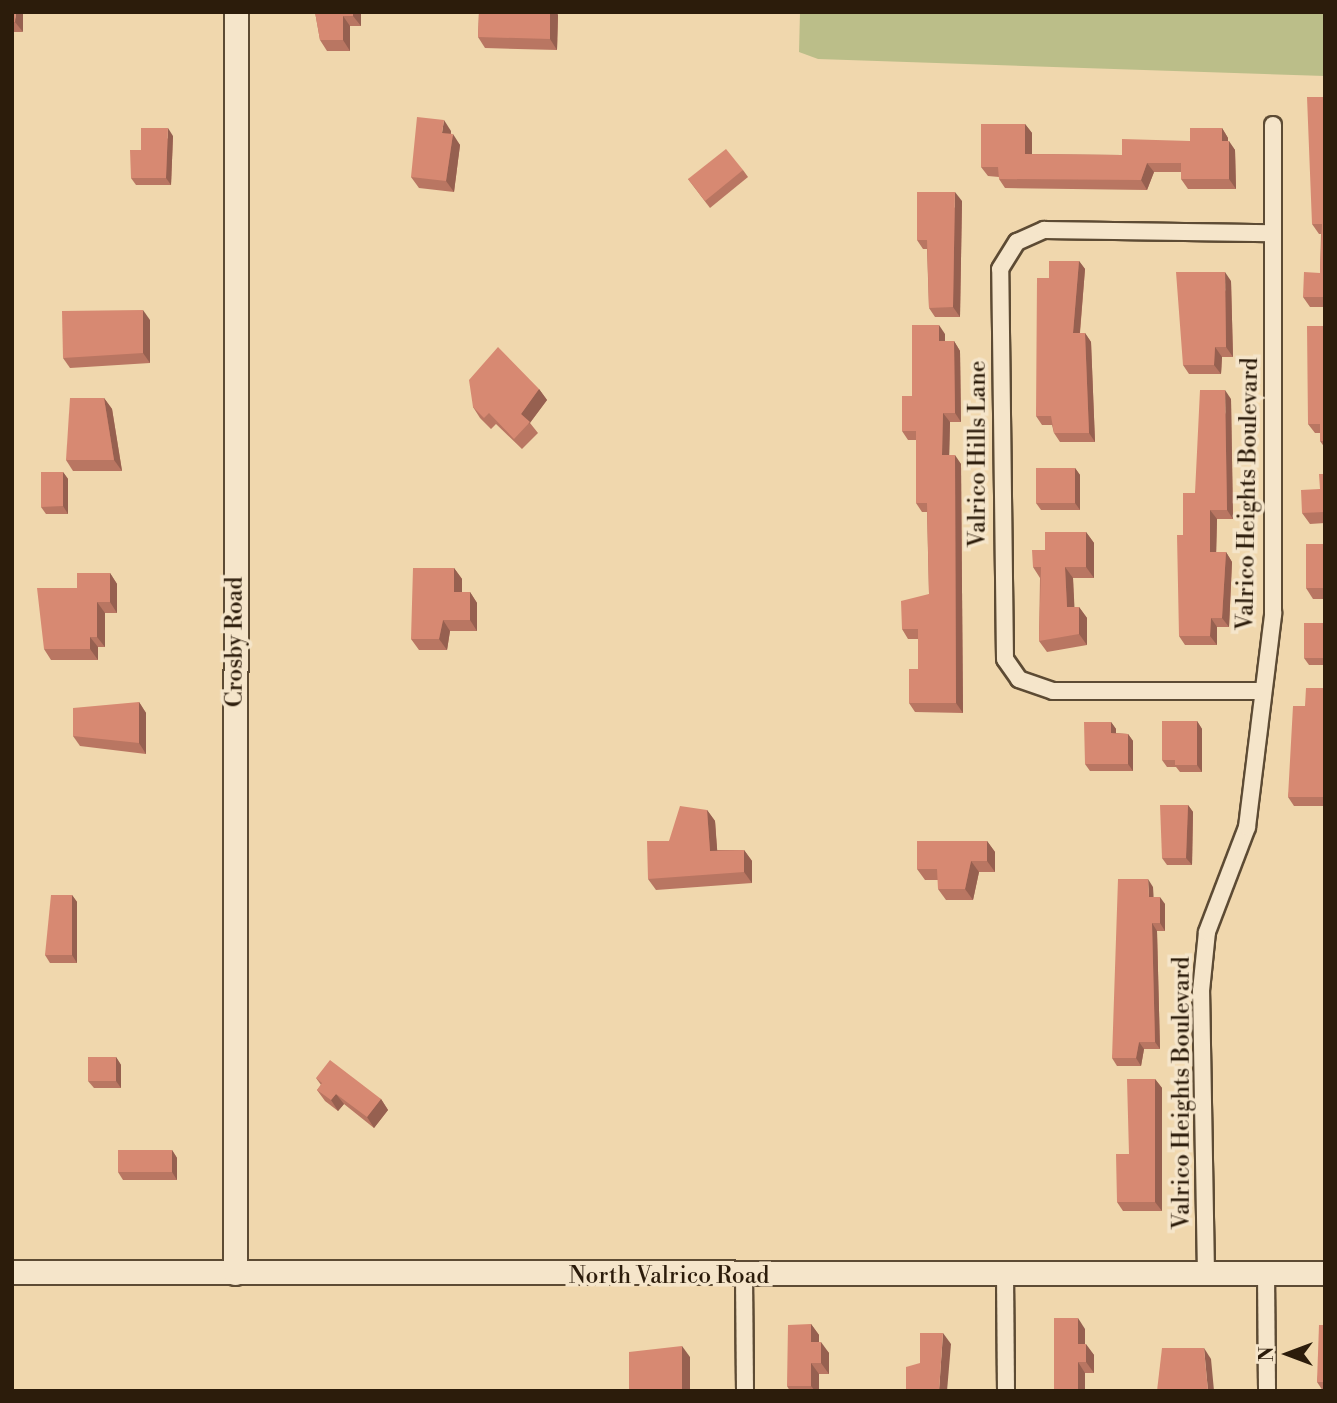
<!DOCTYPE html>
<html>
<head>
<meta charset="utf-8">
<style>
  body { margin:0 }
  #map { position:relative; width:1337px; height:1403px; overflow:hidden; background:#f0d7ad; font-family:"Libre Bodoni",serif }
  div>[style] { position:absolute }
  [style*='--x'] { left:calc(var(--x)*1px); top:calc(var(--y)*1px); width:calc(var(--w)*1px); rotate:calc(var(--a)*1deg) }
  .green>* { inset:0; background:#bbbe89 }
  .roads { filter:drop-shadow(2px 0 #5d4b34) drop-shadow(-2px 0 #5d4b34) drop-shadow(0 2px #5d4b34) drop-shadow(0 -2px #5d4b34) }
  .street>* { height:16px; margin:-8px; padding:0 8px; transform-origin:8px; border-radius:8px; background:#f5e5ca }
  .secondary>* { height:23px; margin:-11.5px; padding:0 11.5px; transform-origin:11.5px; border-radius:11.5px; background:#f5e5ca }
  .wall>* { inset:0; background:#b97662 }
  .shaded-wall>* { inset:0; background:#966050 }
  .building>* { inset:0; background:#d78972 }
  span { translate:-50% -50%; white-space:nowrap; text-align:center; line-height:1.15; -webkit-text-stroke:7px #f5e5ca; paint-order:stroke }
  .street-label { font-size:23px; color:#2c1c0b }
  .frame { position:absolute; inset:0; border:14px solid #2c1c0b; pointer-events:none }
  .north { position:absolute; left:1253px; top:1319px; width:70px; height:70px; -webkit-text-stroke:5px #f5e5ca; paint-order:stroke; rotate:270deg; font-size:19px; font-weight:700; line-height:28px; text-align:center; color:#2c1c0b }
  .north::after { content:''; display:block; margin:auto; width:24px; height:32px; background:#2c1c0b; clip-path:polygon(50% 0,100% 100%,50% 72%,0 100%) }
</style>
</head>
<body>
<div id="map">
  <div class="green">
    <div style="clip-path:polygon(800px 12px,1325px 12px,1325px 76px,818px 59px,799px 52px)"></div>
  </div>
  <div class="roads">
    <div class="street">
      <div style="--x:1261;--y:691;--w:208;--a:180"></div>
      <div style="--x:1053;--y:691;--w:36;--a:-161"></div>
      <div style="--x:1019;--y:679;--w:24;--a:-125"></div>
      <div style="--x:1005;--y:659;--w:390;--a:-90.7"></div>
      <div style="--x:1000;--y:269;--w:32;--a:-58"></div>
      <div style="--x:1017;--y:242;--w:30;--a:-24"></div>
      <div style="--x:1044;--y:230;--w:228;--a:0.8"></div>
      <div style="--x:1206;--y:1274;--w:283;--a:-91"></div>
      <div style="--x:1201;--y:991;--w:59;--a:-84.2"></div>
      <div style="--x:1207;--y:932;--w:112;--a:-69.1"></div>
      <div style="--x:1247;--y:827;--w:215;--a:-83"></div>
      <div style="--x:1273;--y:614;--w:489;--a:-90"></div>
      <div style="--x:1266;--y:1274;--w:117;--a:89.5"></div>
      <div style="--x:1005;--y:1275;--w:116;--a:89.5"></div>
      <div style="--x:744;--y:1276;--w:115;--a:89.5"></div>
    </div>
    <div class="secondary">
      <div style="--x:12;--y:1272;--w:1313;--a:0.04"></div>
      <div style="--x:235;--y:1273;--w:1261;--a:-89.95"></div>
    </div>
  </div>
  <div class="wall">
    <div style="clip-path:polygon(12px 12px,23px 32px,12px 32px)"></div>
    <div style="clip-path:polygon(315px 12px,361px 12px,361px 26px,350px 26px,350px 51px,327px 51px,320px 40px)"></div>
    <div style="clip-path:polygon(479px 12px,556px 12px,558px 15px,557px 50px,485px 48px,478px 37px)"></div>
    <div style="clip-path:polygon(1325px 97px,1325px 307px,1310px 307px,1303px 297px,1320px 273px,1321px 234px,1319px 234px,1312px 224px)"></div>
    <div style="clip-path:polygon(1025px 124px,1032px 133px,1032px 154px,1122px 155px,1190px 141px,1222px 128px,1228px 138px,1228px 141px,1235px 150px,1236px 189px,1188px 189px,1181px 179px,1181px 172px,1154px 172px,1147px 190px,1005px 188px,999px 179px,999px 177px,988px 176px,981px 167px)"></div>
    <div style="clip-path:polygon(451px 131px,451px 134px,460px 145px,454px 192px,419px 188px,411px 177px)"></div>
    <div style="clip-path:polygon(173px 136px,171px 185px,136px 185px,131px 178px,141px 150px)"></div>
    <div style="clip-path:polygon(743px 170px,748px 177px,710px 208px,688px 179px)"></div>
    <div style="clip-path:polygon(962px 201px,960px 317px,935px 317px,929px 308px,927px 249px,923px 249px,917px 240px)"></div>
    <div style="clip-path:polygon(1079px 261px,1085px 269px,1080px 333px,1085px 333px,1091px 342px,1095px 442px,1060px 442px,1054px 433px,1052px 425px,1042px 425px,1036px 416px,1049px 278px)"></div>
    <div style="clip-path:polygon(1231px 281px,1233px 357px,1222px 357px,1221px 374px,1189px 374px,1183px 365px)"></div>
    <div style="clip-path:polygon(150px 320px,150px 363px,70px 368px,63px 358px)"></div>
    <div style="clip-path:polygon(1325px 326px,1325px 448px,1320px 441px,1320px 433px,1315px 433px,1308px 424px)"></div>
    <div style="clip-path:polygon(945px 334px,945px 341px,954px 341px,960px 351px,961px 422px,950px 422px,949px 455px,961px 464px,963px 713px,915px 712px,909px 703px,918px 669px,918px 639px,908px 639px,902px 629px,929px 594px,927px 512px,922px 512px,916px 503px,916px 440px,908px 440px,902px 431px,912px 396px)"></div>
    <div style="clip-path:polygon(539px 389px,547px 400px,530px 423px,538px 433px,522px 449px,496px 424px,491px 429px,480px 418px,473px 407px)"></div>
    <div style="clip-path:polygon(104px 398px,112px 409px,122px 471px,73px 471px,66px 460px)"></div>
    <div style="clip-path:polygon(1231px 399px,1233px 519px,1217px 519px,1216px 552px,1226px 552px,1232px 562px,1229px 627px,1217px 627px,1217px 645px,1185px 645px,1179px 636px,1195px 493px)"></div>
    <div style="clip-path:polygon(1075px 468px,1080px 475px,1080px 510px,1041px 510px,1036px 503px)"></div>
    <div style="clip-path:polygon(63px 472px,68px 479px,68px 514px,46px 514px,41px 507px)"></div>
    <div style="clip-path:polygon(1325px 474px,1325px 523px,1310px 524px,1302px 513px,1320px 489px)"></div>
    <div style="clip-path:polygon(1086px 532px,1094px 543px,1094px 578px,1073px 578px,1074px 607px,1079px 607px,1087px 618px,1087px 645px,1047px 652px,1039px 641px,1040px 578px,1033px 567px,1045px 550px)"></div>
    <div style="clip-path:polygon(1325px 544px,1325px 599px,1313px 599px,1306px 588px)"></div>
    <div style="clip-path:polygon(454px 568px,462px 579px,462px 592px,470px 592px,477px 603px,477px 631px,450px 631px,447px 650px,419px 650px,411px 639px)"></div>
    <div style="clip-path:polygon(110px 573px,117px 584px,117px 613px,105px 613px,105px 647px,98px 647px,98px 660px,51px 660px,44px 649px,77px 588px)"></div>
    <div style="clip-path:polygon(1325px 623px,1325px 665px,1309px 665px,1304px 658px)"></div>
    <div style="clip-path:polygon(1325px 688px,1325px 806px,1294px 806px,1288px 797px,1305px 706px)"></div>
    <div style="clip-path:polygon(139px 702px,146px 713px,146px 754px,80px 746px,73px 736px)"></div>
    <div style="clip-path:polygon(1197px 721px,1202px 729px,1202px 772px,1180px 772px,1176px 767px,1167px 767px,1162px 760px)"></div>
    <div style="clip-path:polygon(1111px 722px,1116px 729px,1116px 733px,1128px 734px,1133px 741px,1133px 771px,1090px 771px,1085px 764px)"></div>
    <div style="clip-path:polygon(1188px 805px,1193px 812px,1192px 865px,1167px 865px,1162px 858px)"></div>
    <div style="clip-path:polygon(707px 810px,715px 821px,717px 850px,744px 850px,752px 861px,752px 883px,656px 890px,648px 879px,669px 841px)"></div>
    <div style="clip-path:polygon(987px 841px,995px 852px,995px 872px,979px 872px,973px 900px,946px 900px,938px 889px,938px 880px,925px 880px,917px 869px)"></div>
    <div style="clip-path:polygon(1153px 887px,1153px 897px,1165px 904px,1165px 931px,1157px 931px,1160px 1049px,1144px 1049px,1141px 1066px,1117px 1066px,1112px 1058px)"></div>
    <div style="clip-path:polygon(72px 895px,77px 902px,77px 963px,50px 963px,45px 955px)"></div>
    <div style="clip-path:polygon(116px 1057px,121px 1065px,121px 1088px,94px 1088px,88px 1081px)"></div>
    <div style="clip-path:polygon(316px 1078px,381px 1099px,388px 1110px,374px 1128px,344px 1104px,338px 1111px,325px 1101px,317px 1090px,321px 1085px)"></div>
    <div style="clip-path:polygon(1155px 1079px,1162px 1088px,1162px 1211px,1123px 1211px,1117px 1202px)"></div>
    <div style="clip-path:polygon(172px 1150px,177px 1158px,177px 1180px,123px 1180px,118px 1172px)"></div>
    <div style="clip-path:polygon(811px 1324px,819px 1335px,819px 1342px,829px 1353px,829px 1374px,819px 1374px,819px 1391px,790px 1391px,787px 1386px)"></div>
    <div style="clip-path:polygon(1325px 1325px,1325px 1391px,1323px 1391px,1317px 1382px)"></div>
    <div style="clip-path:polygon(1085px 1329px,1085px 1344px,1094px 1355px,1094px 1373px,1085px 1373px,1085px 1391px,1054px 1391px)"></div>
  </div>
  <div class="shaded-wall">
    <div style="clip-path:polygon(16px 12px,23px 12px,23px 32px,15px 22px)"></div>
    <div style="clip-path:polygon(353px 12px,361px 12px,361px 26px,353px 16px)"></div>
    <div style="clip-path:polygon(550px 12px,556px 12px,558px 15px,557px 50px,550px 39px)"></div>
    <div style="clip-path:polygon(343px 16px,350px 26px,350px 51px,343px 40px)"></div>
    <div style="clip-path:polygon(444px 120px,451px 131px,450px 144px,442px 133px)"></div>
    <div style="clip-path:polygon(1025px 124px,1032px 133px,1032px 163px,1025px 154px)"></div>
    <div style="clip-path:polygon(168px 128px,173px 136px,171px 185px,166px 178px)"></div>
    <div style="clip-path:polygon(1222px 128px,1228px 138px,1228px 150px,1222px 141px)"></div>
    <div style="clip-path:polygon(453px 134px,460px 145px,454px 192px,446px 181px)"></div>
    <div style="clip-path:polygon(1229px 141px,1235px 150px,1236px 189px,1229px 179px)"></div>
    <div style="clip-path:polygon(1147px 163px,1154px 172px,1147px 190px,1141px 180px)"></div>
    <div style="clip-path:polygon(955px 192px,962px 201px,960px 317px,953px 307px)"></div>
    <div style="clip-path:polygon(1079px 261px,1085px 269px,1079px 342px,1073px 333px)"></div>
    <div style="clip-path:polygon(1225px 272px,1231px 281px,1233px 357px,1226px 347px)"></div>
    <div style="clip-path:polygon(143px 310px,150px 320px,150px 363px,143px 353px)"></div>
    <div style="clip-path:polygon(939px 325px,945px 334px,945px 351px,939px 341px)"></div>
    <div style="clip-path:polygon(1085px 333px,1091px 342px,1095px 442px,1089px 433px)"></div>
    <div style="clip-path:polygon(954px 341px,960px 351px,961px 422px,955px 413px)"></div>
    <div style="clip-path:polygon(1215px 347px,1222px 357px,1221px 374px,1214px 365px)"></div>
    <div style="clip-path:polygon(539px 389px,547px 400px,529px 424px,521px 414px)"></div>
    <div style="clip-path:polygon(1225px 390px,1231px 399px,1233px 519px,1227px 510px)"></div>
    <div style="clip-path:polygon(104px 398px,112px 409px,122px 471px,114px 460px)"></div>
    <div style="clip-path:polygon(943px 413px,950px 422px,949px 464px,942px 455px)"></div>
    <div style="clip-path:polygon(955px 455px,961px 464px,963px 713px,956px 703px)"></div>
    <div style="clip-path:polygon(1075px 468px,1080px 475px,1080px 510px,1075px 503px)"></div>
    <div style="clip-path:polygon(63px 472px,68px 479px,68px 514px,63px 506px)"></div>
    <div style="clip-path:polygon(1210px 510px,1217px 519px,1216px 561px,1210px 552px)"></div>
    <div style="clip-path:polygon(1086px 532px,1094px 543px,1094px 578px,1086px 567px)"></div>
    <div style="clip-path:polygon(1226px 552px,1232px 562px,1229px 627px,1222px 618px)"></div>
    <div style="clip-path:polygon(1065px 567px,1073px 578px,1075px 618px,1067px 607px)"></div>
    <div style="clip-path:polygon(454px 568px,462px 579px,462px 603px,454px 592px)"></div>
    <div style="clip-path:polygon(110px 573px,117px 584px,117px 613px,110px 602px)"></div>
    <div style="clip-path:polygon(470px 592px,477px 603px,477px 631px,470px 620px)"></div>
    <div style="clip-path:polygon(97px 602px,105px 613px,105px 647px,97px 637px)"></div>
    <div style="clip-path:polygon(1079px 607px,1087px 618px,1087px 645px,1079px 634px)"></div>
    <div style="clip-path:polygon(1211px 618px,1217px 627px,1217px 645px,1210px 636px)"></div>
    <div style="clip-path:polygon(443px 620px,450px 631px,447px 650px,439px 639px)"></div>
    <div style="clip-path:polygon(90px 637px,98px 647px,98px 660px,90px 649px)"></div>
    <div style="clip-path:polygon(139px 702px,146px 713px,146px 754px,139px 743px)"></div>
    <div style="clip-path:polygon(1197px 721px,1202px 729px,1202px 772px,1197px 765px)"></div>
    <div style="clip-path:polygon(1111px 722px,1116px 729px,1116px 740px,1111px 733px)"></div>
    <div style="clip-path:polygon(1128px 734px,1133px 741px,1133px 771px,1128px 764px)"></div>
    <div style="clip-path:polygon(1188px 805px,1193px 812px,1192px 865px,1186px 858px)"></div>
    <div style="clip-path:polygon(707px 810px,715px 821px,718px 861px,710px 851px)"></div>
    <div style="clip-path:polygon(987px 841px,995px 852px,995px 872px,987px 861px)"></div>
    <div style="clip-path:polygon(744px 850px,752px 861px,752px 883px,744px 872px)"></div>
    <div style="clip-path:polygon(971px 861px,979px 872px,973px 900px,965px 889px)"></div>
    <div style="clip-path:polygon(1148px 879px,1153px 887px,1154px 904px,1149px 897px)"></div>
    <div style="clip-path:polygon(72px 895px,77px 902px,77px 963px,72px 955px)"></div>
    <div style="clip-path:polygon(1160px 897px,1165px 904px,1165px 931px,1160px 923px)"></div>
    <div style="clip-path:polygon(1152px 923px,1157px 931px,1160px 1049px,1155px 1042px)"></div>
    <div style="clip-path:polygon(1139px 1042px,1144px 1049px,1141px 1066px,1136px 1058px)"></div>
    <div style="clip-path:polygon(116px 1057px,121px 1065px,121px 1088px,116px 1081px)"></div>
    <div style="clip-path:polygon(1155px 1079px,1162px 1088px,1162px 1211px,1155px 1202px)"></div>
    <div style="clip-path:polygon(336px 1094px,344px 1104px,338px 1111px,331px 1100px)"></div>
    <div style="clip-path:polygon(381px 1099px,388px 1110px,374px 1128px,367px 1117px)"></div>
    <div style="clip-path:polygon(172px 1150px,177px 1158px,177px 1180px,172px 1172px)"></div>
    <div style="clip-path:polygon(1078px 1318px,1085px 1329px,1085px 1355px,1078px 1344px)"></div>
    <div style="clip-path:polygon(811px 1324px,819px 1335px,819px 1353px,811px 1342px)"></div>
    <div style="clip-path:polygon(943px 1333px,951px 1344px,947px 1391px,939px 1391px)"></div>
    <div style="clip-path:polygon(821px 1342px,829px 1353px,829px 1374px,821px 1363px)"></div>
    <div style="clip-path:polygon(1086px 1344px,1094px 1355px,1094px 1373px,1086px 1362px)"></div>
    <div style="clip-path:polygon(682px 1346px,690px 1357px,690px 1391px,682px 1391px)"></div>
    <div style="clip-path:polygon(1204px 1348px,1211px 1359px,1214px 1391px,1208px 1391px)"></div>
    <div style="clip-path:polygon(1078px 1362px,1085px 1373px,1085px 1391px,1078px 1391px)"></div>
    <div style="clip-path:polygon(811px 1363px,819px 1374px,819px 1391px,815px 1391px,811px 1386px)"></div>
  </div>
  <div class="building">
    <div style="clip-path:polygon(12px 12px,16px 12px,15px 22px,12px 22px)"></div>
    <div style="clip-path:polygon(315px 12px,353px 12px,353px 16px,343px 16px,343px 40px,320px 40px)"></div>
    <div style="clip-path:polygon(479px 12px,550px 12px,550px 39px,478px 37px)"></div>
    <div style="clip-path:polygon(1307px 97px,1325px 97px,1325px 297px,1303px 297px,1304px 272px,1320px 273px,1322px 224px,1312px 224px)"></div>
    <div style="clip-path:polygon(417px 117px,444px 120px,442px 133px,453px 134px,446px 181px,411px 177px)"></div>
    <div style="clip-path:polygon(981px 124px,1025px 124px,1025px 154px,1122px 155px,1122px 139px,1190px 141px,1190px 128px,1222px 128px,1222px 141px,1229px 141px,1229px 179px,1181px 179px,1181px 163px,1147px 163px,1141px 180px,999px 179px,998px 167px,981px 167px)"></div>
    <div style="clip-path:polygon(141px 128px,168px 128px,166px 178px,131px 178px,130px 150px,141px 150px)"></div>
    <div style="clip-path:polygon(726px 149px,743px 170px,705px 201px,688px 179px)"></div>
    <div style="clip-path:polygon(917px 192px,955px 192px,953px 307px,929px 308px,927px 240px,917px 240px)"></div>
    <div style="clip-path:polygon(1049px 261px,1079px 261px,1073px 333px,1085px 333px,1089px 433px,1054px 433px,1051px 416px,1036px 416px,1037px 278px,1049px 278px)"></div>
    <div style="clip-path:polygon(1176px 272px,1225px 272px,1226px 347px,1215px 347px,1214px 365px,1183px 365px)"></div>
    <div style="clip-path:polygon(143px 310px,143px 353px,63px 358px,62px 311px)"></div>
    <div style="clip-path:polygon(912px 325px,939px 325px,939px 341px,954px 341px,955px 413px,943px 413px,942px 455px,955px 455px,956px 703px,909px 703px,909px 669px,918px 669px,918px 629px,902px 629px,901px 601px,929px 594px,927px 503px,916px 503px,916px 431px,902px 431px,902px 396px,912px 396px)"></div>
    <div style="clip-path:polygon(1307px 326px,1325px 326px,1325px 441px,1320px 441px,1320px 424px,1308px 424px)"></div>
    <div style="clip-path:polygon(498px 347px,539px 389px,521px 414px,530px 422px,514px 439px,489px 413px,484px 418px,473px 407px,469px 380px)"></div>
    <div style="clip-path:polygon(1200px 390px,1225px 390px,1227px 510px,1210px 510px,1210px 552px,1226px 552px,1222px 618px,1211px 618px,1210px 636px,1179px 636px,1177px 535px,1183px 535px,1183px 493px,1195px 493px)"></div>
    <div style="clip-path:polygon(70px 398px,104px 398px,114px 460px,66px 460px)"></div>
    <div style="clip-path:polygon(1036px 468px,1075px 468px,1075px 503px,1036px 503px)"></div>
    <div style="clip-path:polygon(41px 472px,63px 472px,63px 506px,41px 507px)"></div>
    <div style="clip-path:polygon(1319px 474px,1325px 474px,1325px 512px,1302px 513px,1301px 490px,1320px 489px)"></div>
    <div style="clip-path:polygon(1045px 532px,1086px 532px,1086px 567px,1065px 567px,1067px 607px,1079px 607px,1079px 634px,1039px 641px,1041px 567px,1033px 567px,1032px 550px,1045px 550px)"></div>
    <div style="clip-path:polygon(1306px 544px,1325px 544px,1325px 588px,1306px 588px)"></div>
    <div style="clip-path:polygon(413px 568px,454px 568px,454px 592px,470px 592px,470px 620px,443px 620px,439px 639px,411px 639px)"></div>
    <div style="clip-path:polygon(77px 573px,110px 573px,110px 602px,97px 602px,97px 637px,90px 637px,90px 649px,44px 649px,37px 588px,77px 588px)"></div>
    <div style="clip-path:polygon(1304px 623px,1325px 623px,1325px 658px,1304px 658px)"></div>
    <div style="clip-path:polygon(1306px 688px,1325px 688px,1325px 797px,1288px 797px,1293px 706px,1305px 706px)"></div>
    <div style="clip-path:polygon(139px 702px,139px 743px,73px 736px,73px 708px)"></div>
    <div style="clip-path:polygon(1162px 721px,1197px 721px,1197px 765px,1175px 765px,1175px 760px,1162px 760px)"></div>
    <div style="clip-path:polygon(1084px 722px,1111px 722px,1111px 733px,1128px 734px,1128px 764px,1085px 764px)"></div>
    <div style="clip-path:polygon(1160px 805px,1188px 805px,1186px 858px,1162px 858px)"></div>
    <div style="clip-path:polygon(680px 806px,707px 810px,710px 851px,744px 850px,744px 872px,648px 879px,647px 841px,669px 841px)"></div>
    <div style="clip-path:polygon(917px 841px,987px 841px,987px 861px,971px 861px,965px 889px,938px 889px,937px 869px,917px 869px)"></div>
    <div style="clip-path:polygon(1118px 879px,1148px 879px,1149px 897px,1160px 897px,1160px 923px,1152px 923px,1155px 1042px,1139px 1042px,1136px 1058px,1112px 1058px)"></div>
    <div style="clip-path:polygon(51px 895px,72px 895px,72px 955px,45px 955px)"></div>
    <div style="clip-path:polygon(88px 1057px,116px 1057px,116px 1081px,88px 1081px)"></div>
    <div style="clip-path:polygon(330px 1060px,381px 1099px,367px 1117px,336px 1094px,331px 1100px,317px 1090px,322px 1083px,316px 1078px)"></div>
    <div style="clip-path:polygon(1127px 1079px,1155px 1079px,1155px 1202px,1117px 1202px,1116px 1154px,1129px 1154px)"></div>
    <div style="clip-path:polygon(118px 1150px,172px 1150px,172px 1172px,118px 1172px)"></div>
    <div style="clip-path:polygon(1054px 1318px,1078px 1318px,1078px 1344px,1086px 1344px,1086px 1362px,1078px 1362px,1078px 1391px,1054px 1391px)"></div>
    <div style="clip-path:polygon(811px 1324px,811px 1342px,821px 1342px,821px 1363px,811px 1363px,811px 1386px,787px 1386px,788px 1325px)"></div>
    <div style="clip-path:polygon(1319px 1325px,1325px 1325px,1325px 1382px,1317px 1382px)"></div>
    <div style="clip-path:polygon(920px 1333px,943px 1333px,939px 1391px,906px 1391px,906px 1367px,920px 1363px)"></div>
    <div style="clip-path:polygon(682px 1346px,682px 1391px,629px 1391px,629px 1352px)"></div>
    <div style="clip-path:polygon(1162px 1348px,1204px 1348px,1208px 1391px,1157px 1391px)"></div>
  </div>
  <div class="street-label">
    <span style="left:978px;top:454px;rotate:-90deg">Valrico Hills Lane</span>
    <span style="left:1248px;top:494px;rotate:-89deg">Valrico Heights Boulevard</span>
    <span style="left:235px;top:642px;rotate:-90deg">Crosby Road</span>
    <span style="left:1182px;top:1093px;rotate:-90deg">Valrico Heights Boulevard</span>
    <span style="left:669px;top:1276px">North Valrico Road</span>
  </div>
  <div class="frame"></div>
  <div class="north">N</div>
</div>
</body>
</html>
